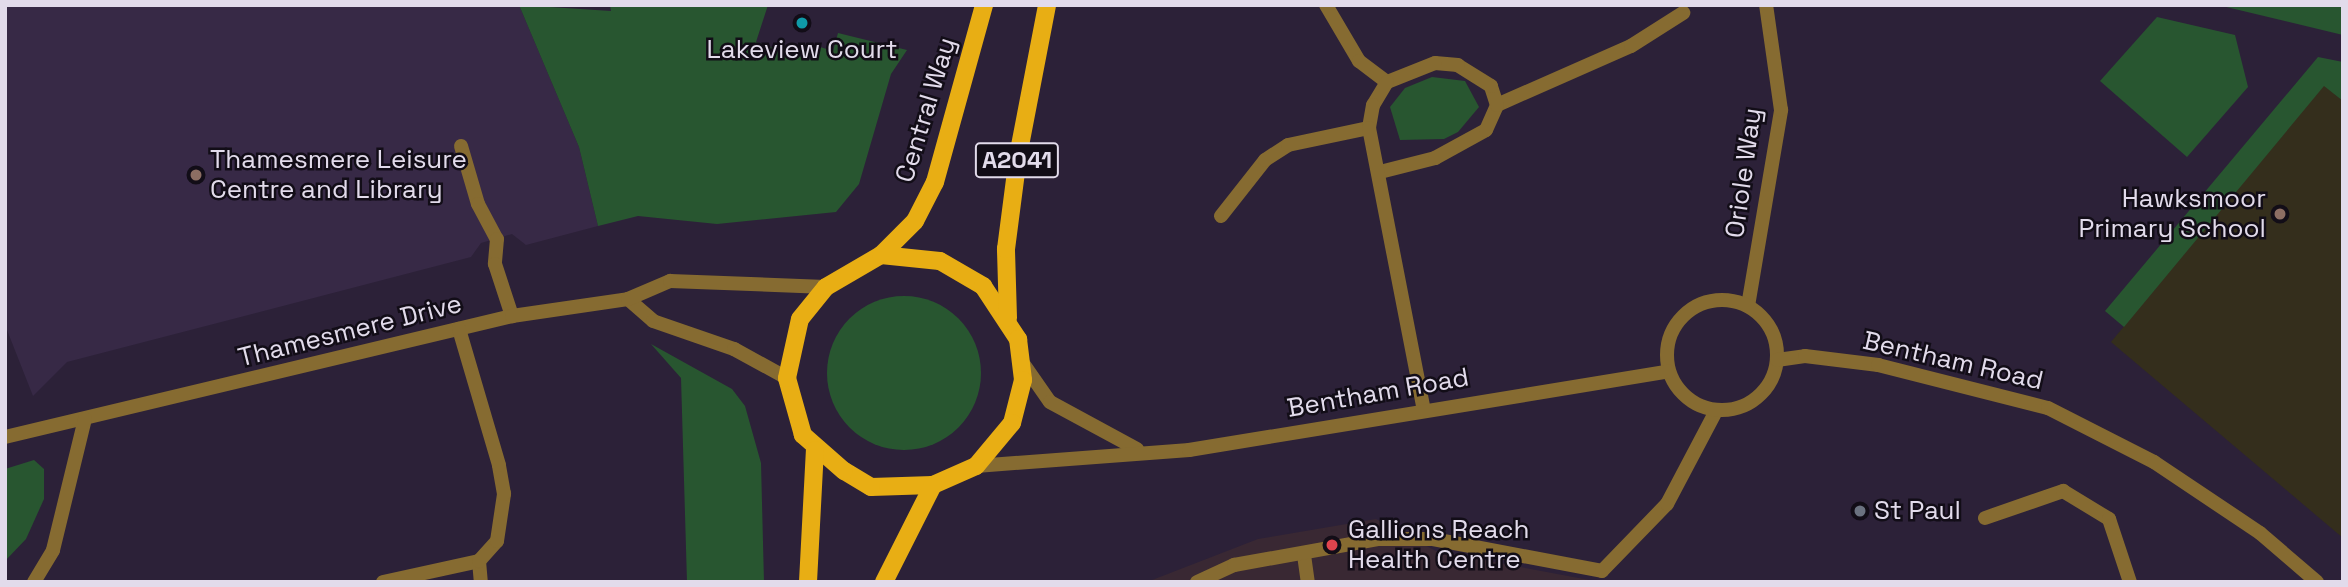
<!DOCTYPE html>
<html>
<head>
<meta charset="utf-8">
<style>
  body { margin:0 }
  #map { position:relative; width:2348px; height:587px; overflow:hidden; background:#2c2138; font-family:"Space Grotesk",sans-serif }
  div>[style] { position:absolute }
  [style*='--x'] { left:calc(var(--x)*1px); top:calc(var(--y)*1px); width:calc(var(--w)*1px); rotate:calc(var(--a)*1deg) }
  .built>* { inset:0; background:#372946 }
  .education>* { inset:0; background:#342e1c }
  .medical>* { inset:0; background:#392833 }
  .green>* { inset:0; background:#285630 }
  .round { border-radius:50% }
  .service>* { height:14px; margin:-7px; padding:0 7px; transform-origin:7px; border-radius:7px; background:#866b31 }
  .minor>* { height:14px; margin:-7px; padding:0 7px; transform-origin:7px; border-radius:7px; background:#866b31 }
  .tertiary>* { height:14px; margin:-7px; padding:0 7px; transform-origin:7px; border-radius:7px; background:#866b31 }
  .tertiary>.ring { margin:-7px; padding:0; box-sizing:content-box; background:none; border:14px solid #866b31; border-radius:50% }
  .primary>* { height:18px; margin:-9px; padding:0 9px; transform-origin:9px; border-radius:9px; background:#e8ae14 }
  .dots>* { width:19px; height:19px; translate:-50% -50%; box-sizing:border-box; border:4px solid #120d17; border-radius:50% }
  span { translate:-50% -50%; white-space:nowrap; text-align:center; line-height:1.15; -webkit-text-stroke:5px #120d17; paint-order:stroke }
  .shield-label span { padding:2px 5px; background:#120d17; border:2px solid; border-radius:5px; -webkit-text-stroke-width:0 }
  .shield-label { font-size:24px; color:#e2dbeb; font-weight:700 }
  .poi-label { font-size:26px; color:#e2dbeb }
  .left { translate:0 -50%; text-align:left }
  .right { translate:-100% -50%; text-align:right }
  .street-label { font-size:26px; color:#e2dbeb }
  .frame { position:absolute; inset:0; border:7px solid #e2dbeb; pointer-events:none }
</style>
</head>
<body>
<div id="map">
  <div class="built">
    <div style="clip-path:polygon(5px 5px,519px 5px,579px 147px,598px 226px,526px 245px,512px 234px,481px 243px,471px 257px,67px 362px,33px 396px,5px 325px)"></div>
  </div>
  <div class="education">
    <div style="clip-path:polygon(2324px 85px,2343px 101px,2343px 538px,2111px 342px)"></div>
  </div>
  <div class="medical">
    <div style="clip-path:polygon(1376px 519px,1436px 551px,1600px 582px,1147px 582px,1258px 539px)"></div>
  </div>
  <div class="green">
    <div style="clip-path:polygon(519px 5px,611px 11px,610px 5px,768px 5px,756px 42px,811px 60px,817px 46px,833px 51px,838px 33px,907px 50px,891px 74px,859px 184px,836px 212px,717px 224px,638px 216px,598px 226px,579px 147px)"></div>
    <div style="clip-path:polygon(2218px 5px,2343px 5px,2343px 35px)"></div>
    <div style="clip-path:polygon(2157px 17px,2235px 35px,2248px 87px,2187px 157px,2100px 81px)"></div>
    <div style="clip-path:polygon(2318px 57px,2343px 62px,2343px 101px,2324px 86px,2124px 327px,2105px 311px)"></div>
    <div style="clip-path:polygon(1432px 77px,1465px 81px,1479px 107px,1458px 132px,1444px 139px,1400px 140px,1390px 107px,1405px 88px)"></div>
    <div class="round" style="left:827px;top:296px;width:154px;height:154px"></div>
    <div style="clip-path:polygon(651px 344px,732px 389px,745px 406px,761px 463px,764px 582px,687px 582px,681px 378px)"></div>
    <div style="clip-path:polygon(34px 460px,44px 469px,44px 499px,26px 539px,5px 561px,5px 469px)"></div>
  </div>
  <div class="service">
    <div style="--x:1326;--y:5;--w:65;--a:59.5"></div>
    <div style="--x:1359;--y:61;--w:35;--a:37"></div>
    <div style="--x:1497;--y:105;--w:146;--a:-23.8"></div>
    <div style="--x:1631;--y:46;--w:62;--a:-32.4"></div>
    <div style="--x:461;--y:146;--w:60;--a:73.7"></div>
    <div style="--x:478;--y:204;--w:40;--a:62"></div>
    <div style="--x:497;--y:239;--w:25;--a:95"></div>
    <div style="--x:495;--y:264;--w:55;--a:71.9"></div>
    <div style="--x:1221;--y:216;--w:71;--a:-51.8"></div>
    <div style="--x:1265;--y:160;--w:27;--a:-33"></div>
    <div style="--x:1288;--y:145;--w:83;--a:-11.9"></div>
    <div style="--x:1985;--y:518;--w:83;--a:-19.1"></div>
    <div style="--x:2063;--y:491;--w:54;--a:31.3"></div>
    <div style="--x:2109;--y:519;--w:66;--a:71.6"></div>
    <div style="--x:1304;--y:555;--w:27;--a:82"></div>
    <div style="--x:479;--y:561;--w:21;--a:85"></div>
    <div style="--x:1197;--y:582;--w:41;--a:-24.7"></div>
    <div style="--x:1234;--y:565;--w:146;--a:-10.2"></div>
    <div style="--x:1378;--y:539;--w:55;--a:0"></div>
    <div style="--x:1433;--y:539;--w:172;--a:10.7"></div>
    <div style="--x:1602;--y:571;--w:93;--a:-45.9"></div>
    <div style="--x:1667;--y:504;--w:105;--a:-62.2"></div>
  </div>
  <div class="minor">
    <div style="--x:1380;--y:172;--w:57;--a:-14.3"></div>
    <div style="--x:1435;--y:158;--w:58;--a:-28.8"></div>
    <div style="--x:1486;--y:130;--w:27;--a:-66"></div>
    <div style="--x:1497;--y:105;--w:20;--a:-108"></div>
    <div style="--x:1491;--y:86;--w:39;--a:-148"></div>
    <div style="--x:1458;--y:65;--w:23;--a:-175"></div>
    <div style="--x:1435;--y:63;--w:52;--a:158.4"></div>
    <div style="--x:1387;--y:82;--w:27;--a:121"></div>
    <div style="--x:1373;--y:105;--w:23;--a:100"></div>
    <div style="--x:1369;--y:128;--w:284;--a:79"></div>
    <div style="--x:628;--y:299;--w:33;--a:41"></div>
    <div style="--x:653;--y:321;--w:86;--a:19.1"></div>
    <div style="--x:734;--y:349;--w:60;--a:28.7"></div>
    <div style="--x:1748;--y:306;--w:199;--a:-80.4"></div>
    <div style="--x:1781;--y:110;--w:106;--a:-98.1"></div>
    <div style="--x:5;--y:437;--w:521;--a:-13.42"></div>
    <div style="--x:512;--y:316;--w:117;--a:-8.3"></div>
    <div style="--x:628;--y:299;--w:46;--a:-23.2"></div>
    <div style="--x:670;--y:281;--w:156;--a:2.2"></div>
    <div style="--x:34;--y:582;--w:37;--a:-59"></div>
    <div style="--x:53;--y:550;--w:135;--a:-76.3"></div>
    <div style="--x:383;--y:582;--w:98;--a:-12.3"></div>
    <div style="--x:479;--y:561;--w:27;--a:-48"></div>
    <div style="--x:497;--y:541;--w:48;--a:-81.5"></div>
    <div style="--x:504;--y:494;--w:29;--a:-100"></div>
    <div style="--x:499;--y:465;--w:142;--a:-106.4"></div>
  </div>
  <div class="tertiary">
    <div class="ring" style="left:1667px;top:300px;width:96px;height:96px"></div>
    <div style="--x:1020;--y:359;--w:52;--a:55.1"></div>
    <div style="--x:1050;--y:402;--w:99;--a:28.4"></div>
    <div style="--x:1777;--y:360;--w:28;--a:-8"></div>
    <div style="--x:1805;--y:356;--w:74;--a:7"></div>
    <div style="--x:1878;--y:365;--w:175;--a:14.2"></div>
    <div style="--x:2048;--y:408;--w:119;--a:27"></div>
    <div style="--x:2154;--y:462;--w:128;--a:33.8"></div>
    <div style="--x:2260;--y:533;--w:75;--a:40.7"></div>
    <div style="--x:976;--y:466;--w:214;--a:-4.3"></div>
    <div style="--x:1189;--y:450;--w:486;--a:-9.3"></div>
  </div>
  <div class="primary">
    <div style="--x:881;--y:255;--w:59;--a:5.8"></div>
    <div style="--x:940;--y:261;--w:50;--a:30.2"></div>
    <div style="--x:983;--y:286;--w:64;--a:56.6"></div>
    <div style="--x:1018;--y:339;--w:41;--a:83"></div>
    <div style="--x:1023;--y:380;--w:44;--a:104.3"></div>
    <div style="--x:1012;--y:423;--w:56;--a:129.9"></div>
    <div style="--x:976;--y:466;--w:47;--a:156.2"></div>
    <div style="--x:933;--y:485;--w:62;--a:178.2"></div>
    <div style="--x:871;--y:487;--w:31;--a:-149"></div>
    <div style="--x:844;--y:471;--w:55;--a:-138.7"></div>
    <div style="--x:803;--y:435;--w:59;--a:-105.7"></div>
    <div style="--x:787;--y:378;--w:60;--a:-77.6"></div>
    <div style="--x:800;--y:319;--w:41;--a:-50.9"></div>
    <div style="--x:826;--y:287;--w:64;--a:-30.2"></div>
    <div style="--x:881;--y:255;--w:48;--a:-45"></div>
    <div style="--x:915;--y:221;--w:44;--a:-62.9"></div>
    <div style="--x:935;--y:182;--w:184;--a:-74.5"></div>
    <div style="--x:1008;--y:318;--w:69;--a:-91.7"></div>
    <div style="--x:1006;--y:249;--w:94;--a:-82.6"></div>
    <div style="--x:1018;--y:156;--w:154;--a:-79.1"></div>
    <div style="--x:808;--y:582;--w:132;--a:-87"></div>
    <div style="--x:884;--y:582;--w:109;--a:-63.2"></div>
  </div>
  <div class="dots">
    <div style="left:802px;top:23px;background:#0f9aa8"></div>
    <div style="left:196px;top:175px;background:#8d6e63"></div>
    <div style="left:2280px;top:214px;background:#8d6e63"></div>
    <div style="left:1860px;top:511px;background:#6b7280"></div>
    <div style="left:1332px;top:545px;background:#e0444e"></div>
  </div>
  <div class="shield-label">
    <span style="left:1017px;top:160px">A2041</span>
  </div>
  <div class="poi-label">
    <span style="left:802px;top:50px">Lakeview Court</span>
    <span class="left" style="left:210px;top:175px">Thamesmere Leisure<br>Centre and Library</span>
    <span class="right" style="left:2266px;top:214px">Hawksmoor<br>Primary School</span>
    <span class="left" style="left:1874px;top:511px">St Paul</span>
    <span class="left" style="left:1348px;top:545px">Gallions Reach<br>Health Centre</span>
  </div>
  <div class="street-label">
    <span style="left:926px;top:110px;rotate:-73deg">Central Way</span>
    <span style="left:1744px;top:173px;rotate:-82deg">Oriole Way</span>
    <span style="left:350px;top:331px;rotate:-14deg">Thamesmere Drive</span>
    <span style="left:1953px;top:361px;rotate:13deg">Bentham Road</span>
    <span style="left:1378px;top:393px;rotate:-10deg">Bentham Road</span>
  </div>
  <div class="frame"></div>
</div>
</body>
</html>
